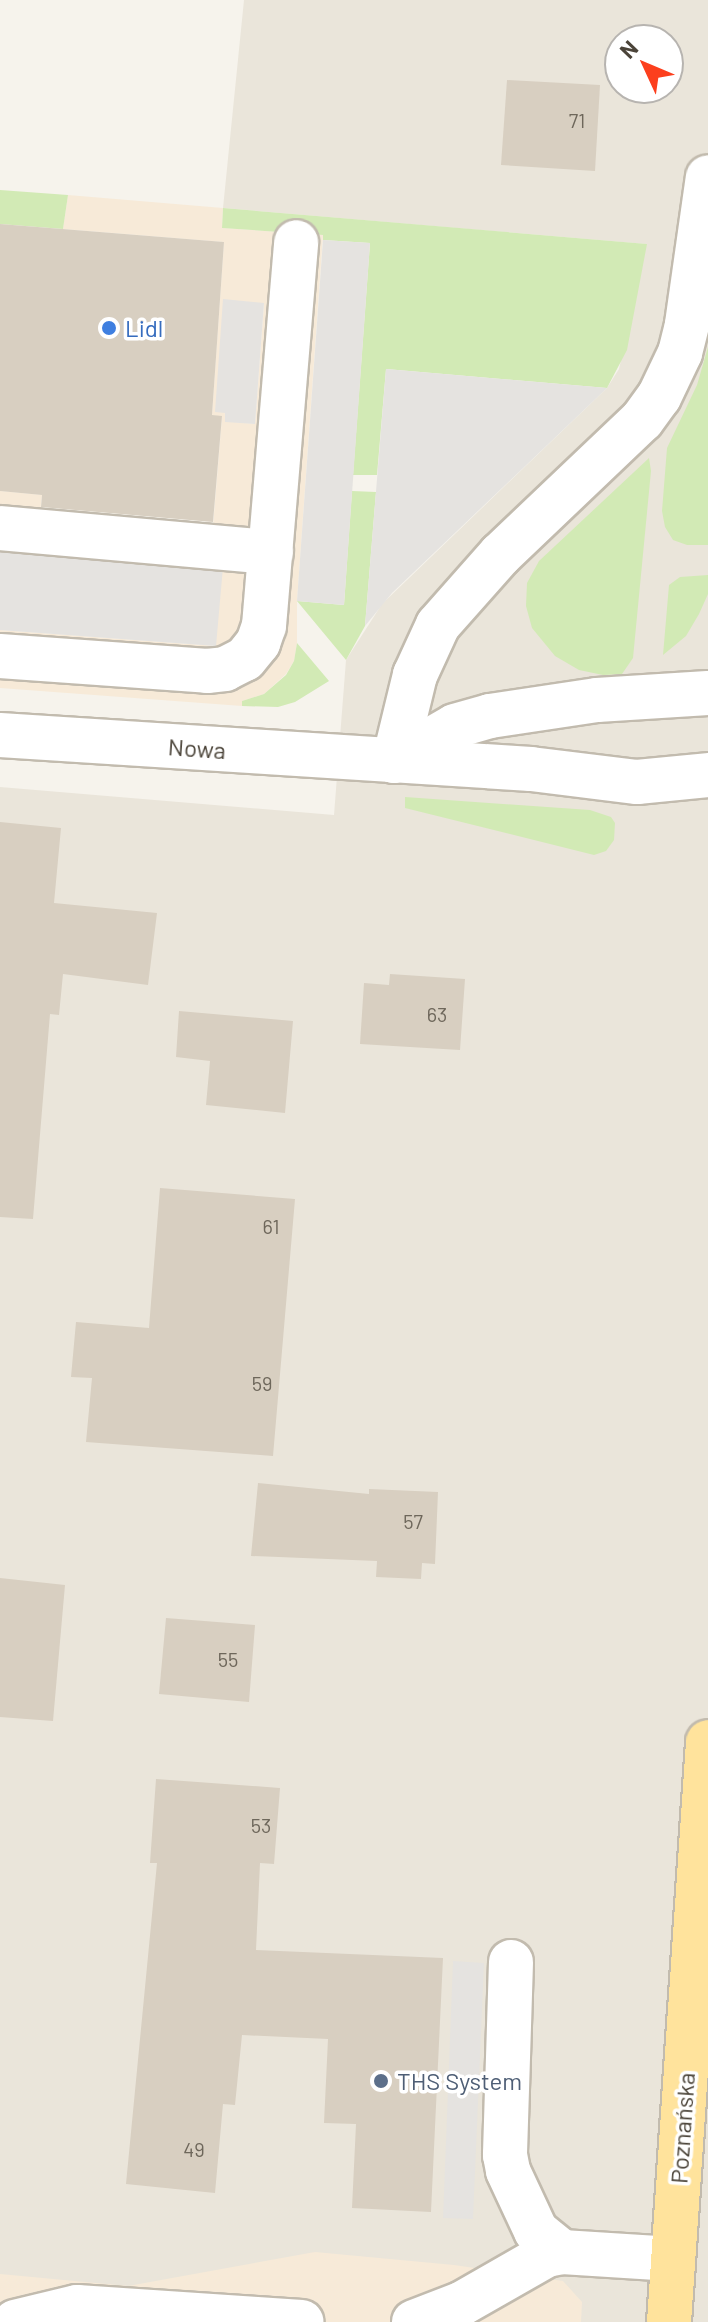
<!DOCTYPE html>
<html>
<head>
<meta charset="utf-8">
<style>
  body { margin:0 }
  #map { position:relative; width:708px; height:2322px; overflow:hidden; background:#f6f3ec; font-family:Barlow,sans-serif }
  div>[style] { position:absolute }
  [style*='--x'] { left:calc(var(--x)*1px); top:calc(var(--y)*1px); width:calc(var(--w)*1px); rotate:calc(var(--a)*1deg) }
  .residential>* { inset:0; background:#eae5da }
  .commercial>* { inset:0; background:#f7ead8 }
  .green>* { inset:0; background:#d2eab5 }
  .parking>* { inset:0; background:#e5e3e0 }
  .building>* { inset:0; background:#d8cfc1 }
  .roads { filter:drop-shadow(2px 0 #c2bbae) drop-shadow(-2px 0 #c2bbae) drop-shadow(0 2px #c2bbae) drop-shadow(0 -2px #c2bbae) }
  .minor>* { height:44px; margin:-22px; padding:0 22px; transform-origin:22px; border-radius:22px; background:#fff }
  .major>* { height:44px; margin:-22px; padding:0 22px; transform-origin:22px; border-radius:22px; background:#ffe39c }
  .dots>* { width:22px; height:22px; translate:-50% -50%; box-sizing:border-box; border:4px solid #fff; border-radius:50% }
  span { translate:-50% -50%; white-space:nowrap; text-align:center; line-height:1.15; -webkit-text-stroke:7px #fff; paint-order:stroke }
  .number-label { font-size:20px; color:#6e675b }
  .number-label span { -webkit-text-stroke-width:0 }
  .shop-label { font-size:24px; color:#366cbe }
  .left { translate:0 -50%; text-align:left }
  .street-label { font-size:24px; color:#4b4439 }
  .service-label { font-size:24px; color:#4e5e75 }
  .north { position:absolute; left:604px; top:24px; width:80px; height:80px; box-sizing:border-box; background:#fff; border:2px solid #b7b4b0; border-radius:50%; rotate:314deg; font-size:22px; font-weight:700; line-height:32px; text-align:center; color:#4b4439 }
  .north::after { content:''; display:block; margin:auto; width:28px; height:36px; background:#fc3f1d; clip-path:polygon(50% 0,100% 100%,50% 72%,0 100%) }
</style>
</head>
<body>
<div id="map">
  <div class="residential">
    <div style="clip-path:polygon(evenodd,244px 0,708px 0,708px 2322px,0 2322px,0 787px,334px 815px,346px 660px,382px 604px,607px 388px,619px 369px,646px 244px,223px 208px,244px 0,620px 40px,668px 40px,668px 88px,620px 88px,620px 40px)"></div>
  </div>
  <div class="commercial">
    <div style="clip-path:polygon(evenodd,68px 195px,223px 208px,222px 228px,323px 235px,297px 601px,297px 643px,294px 661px,286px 674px,264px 694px,242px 701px,242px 706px,0 688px,0 630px,216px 646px,0 549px,0 491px,42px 495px,40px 513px,213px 526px,222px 417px,212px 415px,224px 242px,63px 229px,68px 195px,223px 300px,264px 304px,255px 424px,225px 421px,223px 300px)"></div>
    <div style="clip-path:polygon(315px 2252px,454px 2265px,563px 2281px,582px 2302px,581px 2322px,0 2322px,0 2274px,128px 2286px)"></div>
  </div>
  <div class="green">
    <div style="clip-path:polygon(0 190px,68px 195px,63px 229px,0 224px)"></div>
    <div style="clip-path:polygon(223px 208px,647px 244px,627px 350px,607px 388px,386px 369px,377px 475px,353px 475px,370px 243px,323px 240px,323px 235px,222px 228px)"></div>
    <div style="clip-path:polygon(708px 347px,708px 545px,687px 545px,673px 540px,665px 527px,662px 511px,667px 448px,697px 385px)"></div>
    <div style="clip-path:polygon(649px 458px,651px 471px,633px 658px,622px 674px,603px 675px,579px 670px,555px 656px,532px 628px,526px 606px,527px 583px,539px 561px)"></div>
    <div style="clip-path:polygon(352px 491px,376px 492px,365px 626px,346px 660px,297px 601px,344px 605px)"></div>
    <div style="clip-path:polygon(708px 575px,708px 594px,699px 614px,686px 636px,663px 655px,669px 585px,680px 577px)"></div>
    <div style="clip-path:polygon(297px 643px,329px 681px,295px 702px,278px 707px,242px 706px,242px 701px,264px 694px,286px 675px,294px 661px)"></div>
    <div style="clip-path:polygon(405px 797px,590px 810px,611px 817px,615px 823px,614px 840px,606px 851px,594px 855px,405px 808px)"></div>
  </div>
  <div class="parking">
    <div style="clip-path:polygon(323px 240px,370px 243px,344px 605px,297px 601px)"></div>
    <div style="clip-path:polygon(223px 299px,264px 303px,255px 424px,225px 422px,225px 413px,215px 412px)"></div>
    <div style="clip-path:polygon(386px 369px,607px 388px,392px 593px,365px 626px)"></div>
    <div style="clip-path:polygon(0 549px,223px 567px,216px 646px,0 630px)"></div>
    <div style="clip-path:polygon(453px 1961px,484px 1963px,473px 2219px,443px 2218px)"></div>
  </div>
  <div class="building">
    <div style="clip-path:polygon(507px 80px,600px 85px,595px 171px,501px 165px)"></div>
    <div style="clip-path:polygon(0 224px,224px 242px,212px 415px,222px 416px,213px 522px,41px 507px,42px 495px,0 491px)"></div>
    <div style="clip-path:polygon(0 822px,61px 828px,54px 903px,157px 913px,148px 985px,63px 974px,59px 1015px,50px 1014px,33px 1219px,0 1217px)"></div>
    <div style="clip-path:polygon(390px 974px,465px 979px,460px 1050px,360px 1044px,364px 983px,389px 985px)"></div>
    <div style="clip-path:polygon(179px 1011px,293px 1021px,285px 1113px,206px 1105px,210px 1061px,176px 1057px)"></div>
    <div style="clip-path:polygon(160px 1188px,295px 1199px,273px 1456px,86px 1442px,92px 1378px,71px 1377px,76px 1322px,149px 1328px)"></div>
    <div style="clip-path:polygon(258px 1483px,369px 1494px,369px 1489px,438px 1492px,435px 1564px,422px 1563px,421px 1579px,376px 1577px,377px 1561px,251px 1556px)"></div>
    <div style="clip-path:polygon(0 1578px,65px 1585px,53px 1721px,0 1717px)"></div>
    <div style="clip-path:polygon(166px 1618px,255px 1625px,249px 1702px,159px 1694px)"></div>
    <div style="clip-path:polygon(156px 1779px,280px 1788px,274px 1864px,260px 1863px,256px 1950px,443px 1958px,431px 2212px,352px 2208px,356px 2124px,324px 2123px,328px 2039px,242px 2035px,235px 2105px,223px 2104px,215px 2193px,126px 2184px,157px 1863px,150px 1863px)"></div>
  </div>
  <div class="roads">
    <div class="minor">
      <div style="--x:0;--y:528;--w:272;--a:5.1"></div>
      <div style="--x:0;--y:656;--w:208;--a:4.1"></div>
      <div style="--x:207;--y:671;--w:18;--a:-6"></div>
      <div style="--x:225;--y:669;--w:22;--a:-27"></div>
      <div style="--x:245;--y:659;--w:21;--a:-51"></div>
      <div style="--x:258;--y:643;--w:18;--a:-71"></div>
      <div style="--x:264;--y:626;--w:385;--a:-85.2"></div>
      <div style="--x:0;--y:735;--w:532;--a:3.66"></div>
      <div style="--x:531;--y:769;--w:107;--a:7"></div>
      <div style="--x:637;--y:782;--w:71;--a:-5.6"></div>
      <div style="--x:394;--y:761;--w:89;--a:-76.3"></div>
      <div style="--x:415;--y:675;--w:55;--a:-65.3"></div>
      <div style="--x:438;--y:625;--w:94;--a:-48.5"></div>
      <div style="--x:500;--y:555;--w:196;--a:-43.6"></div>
      <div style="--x:642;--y:420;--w:29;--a:-54"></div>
      <div style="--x:659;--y:397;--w:49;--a:-64.5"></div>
      <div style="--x:680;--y:353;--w:30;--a:-76"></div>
      <div style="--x:687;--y:324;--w:148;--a:-81.9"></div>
      <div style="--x:394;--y:761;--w:70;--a:-29.8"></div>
      <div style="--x:455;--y:726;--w:36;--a:-16"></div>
      <div style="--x:490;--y:716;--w:108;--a:-8.5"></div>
      <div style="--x:597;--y:700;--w:111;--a:-3.6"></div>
      <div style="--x:511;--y:1962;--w:193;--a:91.8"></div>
      <div style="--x:505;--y:2155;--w:16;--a:79"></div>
      <div style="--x:508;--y:2171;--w:66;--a:65"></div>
      <div style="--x:536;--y:2231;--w:33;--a:39"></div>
      <div style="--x:15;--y:2322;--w:64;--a:-13.6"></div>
      <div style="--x:77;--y:2307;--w:225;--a:3.8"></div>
      <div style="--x:414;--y:2322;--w:50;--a:-21"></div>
      <div style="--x:461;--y:2304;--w:99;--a:-29.7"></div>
      <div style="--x:547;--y:2255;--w:15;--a:-11"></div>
      <div style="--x:562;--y:2252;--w:111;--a:3.6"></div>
    </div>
    <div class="major">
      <div style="--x:669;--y:2322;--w:581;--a:-86.15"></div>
    </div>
  </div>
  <div class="dots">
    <div style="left:109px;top:328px;background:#3f7fe0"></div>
    <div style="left:381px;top:2081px;background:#5c6f8a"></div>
  </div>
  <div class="number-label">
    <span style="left:577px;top:120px">71</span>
    <span style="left:437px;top:1014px">63</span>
    <span style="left:271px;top:1226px">61</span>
    <span style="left:262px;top:1383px">59</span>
    <span style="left:413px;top:1521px">57</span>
    <span style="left:228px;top:1659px">55</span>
    <span style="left:261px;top:1825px">53</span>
    <span style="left:194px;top:2149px">49</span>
  </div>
  <div class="shop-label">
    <span class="left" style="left:125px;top:328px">Lidl</span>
  </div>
  <div class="street-label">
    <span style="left:197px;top:748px;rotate:4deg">Nowa</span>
    <span style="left:682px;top:2128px;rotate:-86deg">Poznańska</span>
  </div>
  <div class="service-label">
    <span class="left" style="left:397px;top:2081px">THS System</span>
  </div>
  <div class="north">N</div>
</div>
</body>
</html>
